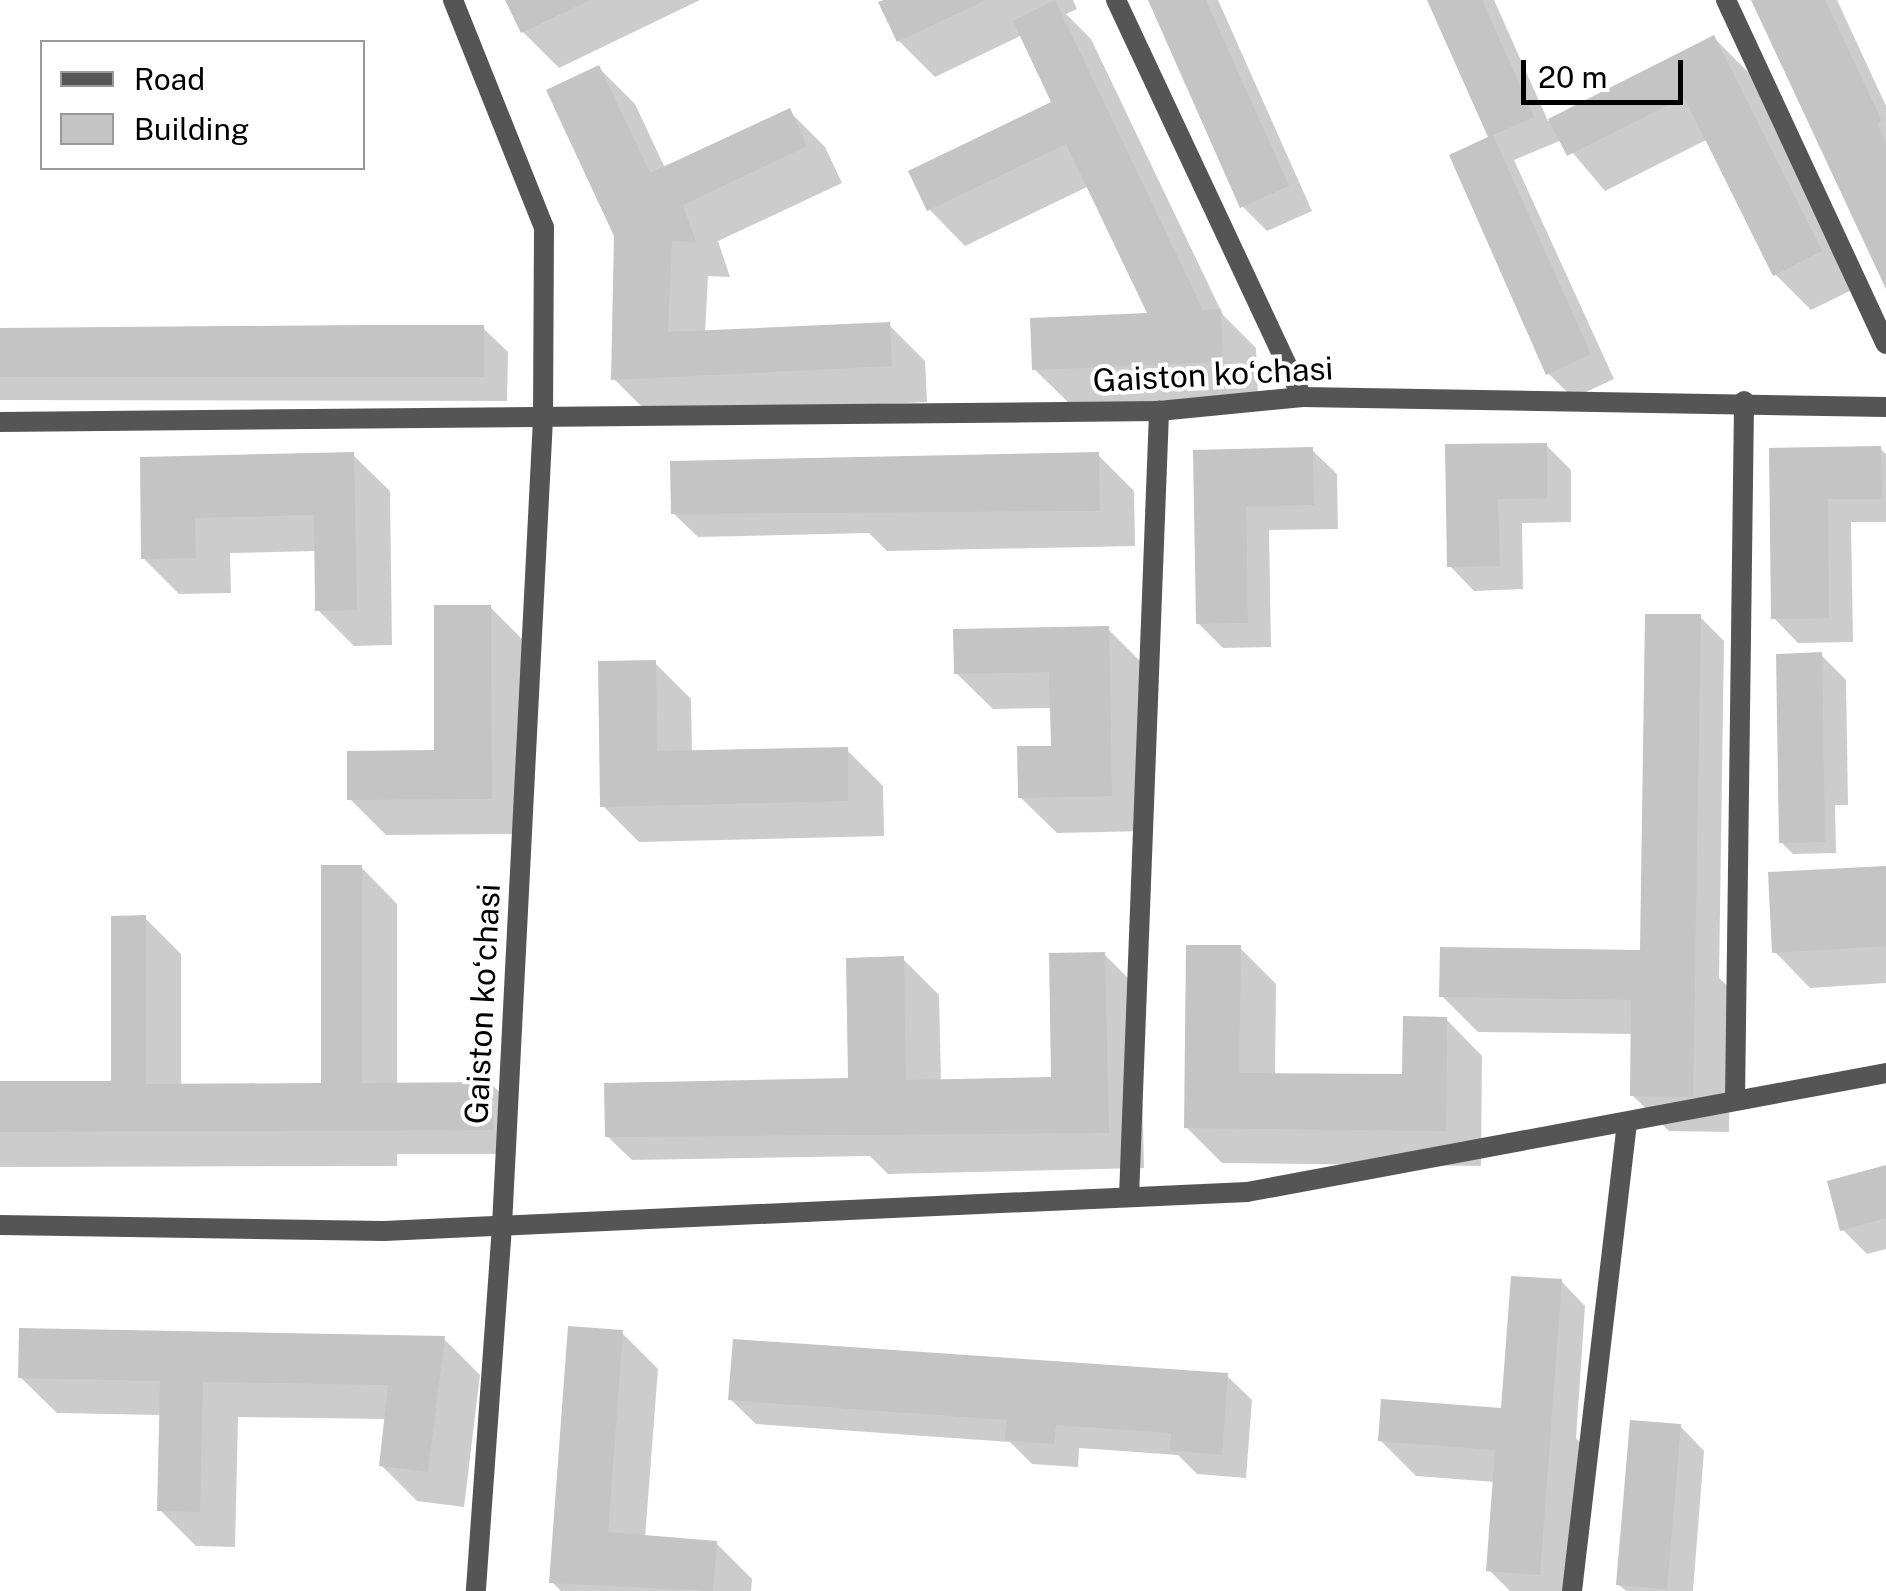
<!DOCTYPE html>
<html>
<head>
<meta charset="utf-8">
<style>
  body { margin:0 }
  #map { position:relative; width:1886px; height:1591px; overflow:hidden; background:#fff; font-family:"Public Sans",sans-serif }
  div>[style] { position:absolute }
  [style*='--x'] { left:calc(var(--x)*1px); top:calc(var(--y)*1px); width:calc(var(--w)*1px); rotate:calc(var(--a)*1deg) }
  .shadow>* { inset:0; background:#0003 }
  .building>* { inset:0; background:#c4c4c4 }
  .street>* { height:20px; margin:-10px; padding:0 10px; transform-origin:10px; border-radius:10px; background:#555 }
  span { translate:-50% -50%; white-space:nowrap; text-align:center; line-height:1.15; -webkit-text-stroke:8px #fff; paint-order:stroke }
  .street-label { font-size:32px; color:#000 }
  .legend { position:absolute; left:40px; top:40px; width:325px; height:130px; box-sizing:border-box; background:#fff; border:2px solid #999; margin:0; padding:12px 18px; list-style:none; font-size:30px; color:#000 }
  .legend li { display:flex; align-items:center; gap:20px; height:50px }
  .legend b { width:50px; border:2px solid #999 }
  .scale { position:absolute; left:1521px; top:60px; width:162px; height:45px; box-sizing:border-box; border:5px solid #000; border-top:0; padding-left:12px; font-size:30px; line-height:35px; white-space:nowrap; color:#000; -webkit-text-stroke:8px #fff; paint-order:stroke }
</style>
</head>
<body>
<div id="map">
  <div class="shadow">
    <div style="clip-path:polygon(508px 0,700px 0,559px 68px,523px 32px)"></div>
    <div style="clip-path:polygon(889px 0,1073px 0,1077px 9px,1066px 14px,1091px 39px,1223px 315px,1256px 348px,1258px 397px,1071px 405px,1034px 369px,1151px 315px,1089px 186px,965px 246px,929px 209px,1054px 103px,1022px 35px,935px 77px,899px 41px,882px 4px)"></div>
    <div style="clip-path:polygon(1150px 0,1218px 0,1312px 211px,1267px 231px,1242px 206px)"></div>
    <div style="clip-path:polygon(1430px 0,1494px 0,1548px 121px,1714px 38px,1750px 74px,1856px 288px,1811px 310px,1775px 274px,1708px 139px,1605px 191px,1562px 140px,1514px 160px,1614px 379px,1573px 398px,1548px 373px,1493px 138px)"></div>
    <div style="clip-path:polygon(1754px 0,1837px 0,1886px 106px,1886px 283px)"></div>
    <div style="clip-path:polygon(599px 68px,635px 104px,665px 168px,789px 111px,825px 147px,842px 183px,718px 241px,730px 277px,708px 276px,705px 333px,889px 325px,925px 361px,927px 402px,650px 415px,614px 379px,616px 236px)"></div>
    <div style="clip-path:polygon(483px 328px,508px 352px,507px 401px,0 400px,0 330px)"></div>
    <div style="clip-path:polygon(1546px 445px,1571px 470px,1571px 522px,1522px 523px,1523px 589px,1474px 591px,1450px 566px,1448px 447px)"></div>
    <div style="clip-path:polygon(1880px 448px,1886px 454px,1886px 522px,1851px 522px,1853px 642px,1798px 643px,1774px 618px,1772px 450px)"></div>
    <div style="clip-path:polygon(1312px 450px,1337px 474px,1338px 529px,1269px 530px,1271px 647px,1223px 648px,1198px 623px,1196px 452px)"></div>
    <div style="clip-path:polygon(353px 455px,390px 491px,392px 645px,354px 646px,318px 610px,317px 551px,230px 553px,231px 593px,179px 594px,143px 558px,142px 459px)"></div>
    <div style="clip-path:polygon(1098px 455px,1134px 491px,1135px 546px,887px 551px,869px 533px,698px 537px,673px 513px)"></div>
    <div style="clip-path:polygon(490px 607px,526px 643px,527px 834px,386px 835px,350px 799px,437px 752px)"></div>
    <div style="clip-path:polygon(1700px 617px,1724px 641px,1719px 978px,1731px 989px,1729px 1132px,1669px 1131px,1632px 1095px,1633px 1034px,1478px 1032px,1442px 996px,1646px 952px)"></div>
    <div style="clip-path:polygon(1108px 629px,1144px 665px,1147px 831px,1057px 833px,1020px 797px,1054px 748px,1053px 708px,993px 709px,956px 673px)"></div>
    <div style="clip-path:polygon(1821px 655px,1846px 680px,1848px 805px,1835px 805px,1836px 853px,1793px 854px,1781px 842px)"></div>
    <div style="clip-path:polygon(655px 663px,691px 699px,692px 753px,847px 750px,883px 786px,884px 836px,639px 842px,603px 806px)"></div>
    <div style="clip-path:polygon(361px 867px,397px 904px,397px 1085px,492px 1085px,517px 1109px,516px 1154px,397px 1154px,397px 1166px,0 1167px,0 1083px,113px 1083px,145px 918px,181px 954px,181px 1086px,323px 1086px)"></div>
    <div style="clip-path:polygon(1886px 868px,1886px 983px,1810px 988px,1774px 951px)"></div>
    <div style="clip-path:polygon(1240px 948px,1276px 984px,1275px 1076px,1404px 1077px,1446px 1019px,1482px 1056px,1481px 1166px,1222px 1163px,1186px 1127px)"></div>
    <div style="clip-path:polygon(1104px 954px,1140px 990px,1144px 1168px,888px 1174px,870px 1156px,632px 1160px,607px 1136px,851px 1081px,903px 959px,939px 995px,941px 1082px,1054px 1079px)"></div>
    <div style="clip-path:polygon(1886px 1168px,1886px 1249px,1867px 1254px,1842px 1229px)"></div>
    <div style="clip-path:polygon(1561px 1281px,1585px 1306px,1576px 1438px,1587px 1450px,1577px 1591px,1510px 1591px,1489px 1570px,1495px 1482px,1416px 1476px,1380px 1440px,1504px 1410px)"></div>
    <div style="clip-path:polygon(622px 1333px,658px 1369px,645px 1538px,716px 1543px,752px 1579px,751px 1591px,561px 1591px,552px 1582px)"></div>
    <div style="clip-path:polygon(444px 1339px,480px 1375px,464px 1507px,417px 1501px,381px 1465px,387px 1419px,238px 1417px,235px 1547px,196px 1546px,160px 1510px,162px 1415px,57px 1413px,20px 1377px)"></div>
    <div style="clip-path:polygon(1227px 1376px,1252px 1400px,1246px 1478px,1197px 1474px,1178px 1455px,1079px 1448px,1078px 1467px,1032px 1464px,1010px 1442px,756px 1424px,731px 1400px)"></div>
    <div style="clip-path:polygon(1680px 1426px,1704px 1451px,1693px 1591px,1626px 1591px,1618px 1584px)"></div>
  </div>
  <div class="building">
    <div style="clip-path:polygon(505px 0,590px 0,521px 33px)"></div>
    <div style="clip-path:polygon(884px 0,986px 0,897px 42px,878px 2px)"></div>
    <div style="clip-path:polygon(1055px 0,1203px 310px,1221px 309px,1223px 362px,1032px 370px,1030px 318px,1147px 313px,1066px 144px,927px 211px,908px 171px,1051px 102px,1013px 21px)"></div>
    <div style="clip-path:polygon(1148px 0,1206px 0,1289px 186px,1240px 208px)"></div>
    <div style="clip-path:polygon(1427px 0,1482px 0,1534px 117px,1493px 135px,1591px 354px,1546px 375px,1449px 155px,1488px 137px)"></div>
    <div style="clip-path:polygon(1751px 0,1825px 0,1882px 121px,1877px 123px,1886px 143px,1886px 289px)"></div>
    <div style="clip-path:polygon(1714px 35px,1822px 251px,1773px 276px,1684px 97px,1567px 156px,1548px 119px)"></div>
    <div style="clip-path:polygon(599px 65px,650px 173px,790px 108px,807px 146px,683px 205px,696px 242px,672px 241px,668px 332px,890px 322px,892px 366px,611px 380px,614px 236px,546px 90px)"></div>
    <div style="clip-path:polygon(361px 325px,484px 325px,484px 377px,0 377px,0 328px)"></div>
    <div style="clip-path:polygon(1547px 443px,1547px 498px,1498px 499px,1500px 566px,1447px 567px,1445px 444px)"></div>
    <div style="clip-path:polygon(1881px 446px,1882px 499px,1828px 499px,1829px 618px,1771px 619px,1769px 448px)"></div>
    <div style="clip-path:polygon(1313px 447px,1314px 505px,1246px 506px,1248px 623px,1196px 624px,1193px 450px)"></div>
    <div style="clip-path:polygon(354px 452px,357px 610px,315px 611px,314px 515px,195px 518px,196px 558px,141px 559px,140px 457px)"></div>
    <div style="clip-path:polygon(1099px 452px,1100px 511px,671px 514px,670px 461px)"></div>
    <div style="clip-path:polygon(434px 605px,491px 605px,492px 799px,347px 800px,347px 751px,434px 750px)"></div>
    <div style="clip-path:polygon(1645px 614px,1701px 614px,1693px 1097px,1630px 1096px,1631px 1000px,1439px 997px,1440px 947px,1640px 950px)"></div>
    <div style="clip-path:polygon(1109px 626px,1112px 796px,1018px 798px,1017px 746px,1051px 746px,1049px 672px,954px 674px,953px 629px)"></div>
    <div style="clip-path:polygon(1822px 652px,1825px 842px,1779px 843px,1776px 654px)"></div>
    <div style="clip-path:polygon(656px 660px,657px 751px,848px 747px,848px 801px,600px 807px,598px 661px)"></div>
    <div style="clip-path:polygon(321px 865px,362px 865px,362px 1083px,493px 1082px,493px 1130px,0 1132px,0 1081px,111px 1081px,111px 916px,146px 915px,146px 1084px,321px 1083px)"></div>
    <div style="clip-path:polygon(1886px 866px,1886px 946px,1772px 953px,1768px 872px)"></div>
    <div style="clip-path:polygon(1186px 945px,1241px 945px,1239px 1073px,1402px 1074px,1403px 1016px,1447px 1017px,1446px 1131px,1184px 1128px)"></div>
    <div style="clip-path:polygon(1105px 952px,1109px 1133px,605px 1137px,604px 1083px,848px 1078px,846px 958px,904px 956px,906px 1080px,1051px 1077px,1049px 953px)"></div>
    <div style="clip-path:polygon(1886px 1165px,1886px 1218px,1840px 1231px,1827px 1181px)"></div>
    <div style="clip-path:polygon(1511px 1276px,1562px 1279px,1540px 1575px,1486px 1571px,1495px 1450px,1378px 1441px,1381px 1399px,1501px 1408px)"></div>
    <div style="clip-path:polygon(568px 1326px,623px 1330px,608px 1532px,717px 1541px,713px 1591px,549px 1583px)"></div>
    <div style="clip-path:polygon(19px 1328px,445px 1336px,428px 1472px,379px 1466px,388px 1385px,203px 1382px,200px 1512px,157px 1511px,160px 1381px,18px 1378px)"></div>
    <div style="clip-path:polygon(733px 1339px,1228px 1373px,1222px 1455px,1170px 1450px,1171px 1433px,1056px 1425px,1054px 1444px,1005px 1440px,1007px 1420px,728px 1400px)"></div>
    <div style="clip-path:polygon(1630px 1420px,1681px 1424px,1667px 1589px,1616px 1585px)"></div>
  </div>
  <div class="street">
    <div style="--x:453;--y:0;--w:245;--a:68.2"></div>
    <div style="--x:544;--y:227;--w:192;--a:90.3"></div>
    <div style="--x:543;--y:419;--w:808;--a:92.91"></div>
    <div style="--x:502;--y:1226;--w:366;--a:94.1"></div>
    <div style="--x:1116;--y:0;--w:438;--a:64.9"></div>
    <div style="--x:1726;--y:0;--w:379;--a:65.1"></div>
    <div style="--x:0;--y:422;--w:1159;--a:-0.54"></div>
    <div style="--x:1159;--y:411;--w:144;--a:-5.6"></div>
    <div style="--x:1302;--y:397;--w:584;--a:0.98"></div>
    <div style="--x:1735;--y:1101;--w:700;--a:-89.26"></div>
    <div style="--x:1129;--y:1197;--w:787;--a:-87.81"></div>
    <div style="--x:0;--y:1225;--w:384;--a:0.9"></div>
    <div style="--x:384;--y:1231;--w:864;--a:-2.59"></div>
    <div style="--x:1247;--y:1192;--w:650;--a:-10.55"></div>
    <div style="--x:1572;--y:1591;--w:472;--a:-83.3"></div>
  </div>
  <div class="street-label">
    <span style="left:1213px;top:375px;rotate:-3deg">Gaiston koʻchasi</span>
    <span style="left:483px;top:1004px;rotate:-87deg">Gaiston koʻchasi</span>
  </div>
  <ul class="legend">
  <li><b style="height:12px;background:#555"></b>Road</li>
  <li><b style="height:28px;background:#c4c4c4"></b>Building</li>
  </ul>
  <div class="scale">20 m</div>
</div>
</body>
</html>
